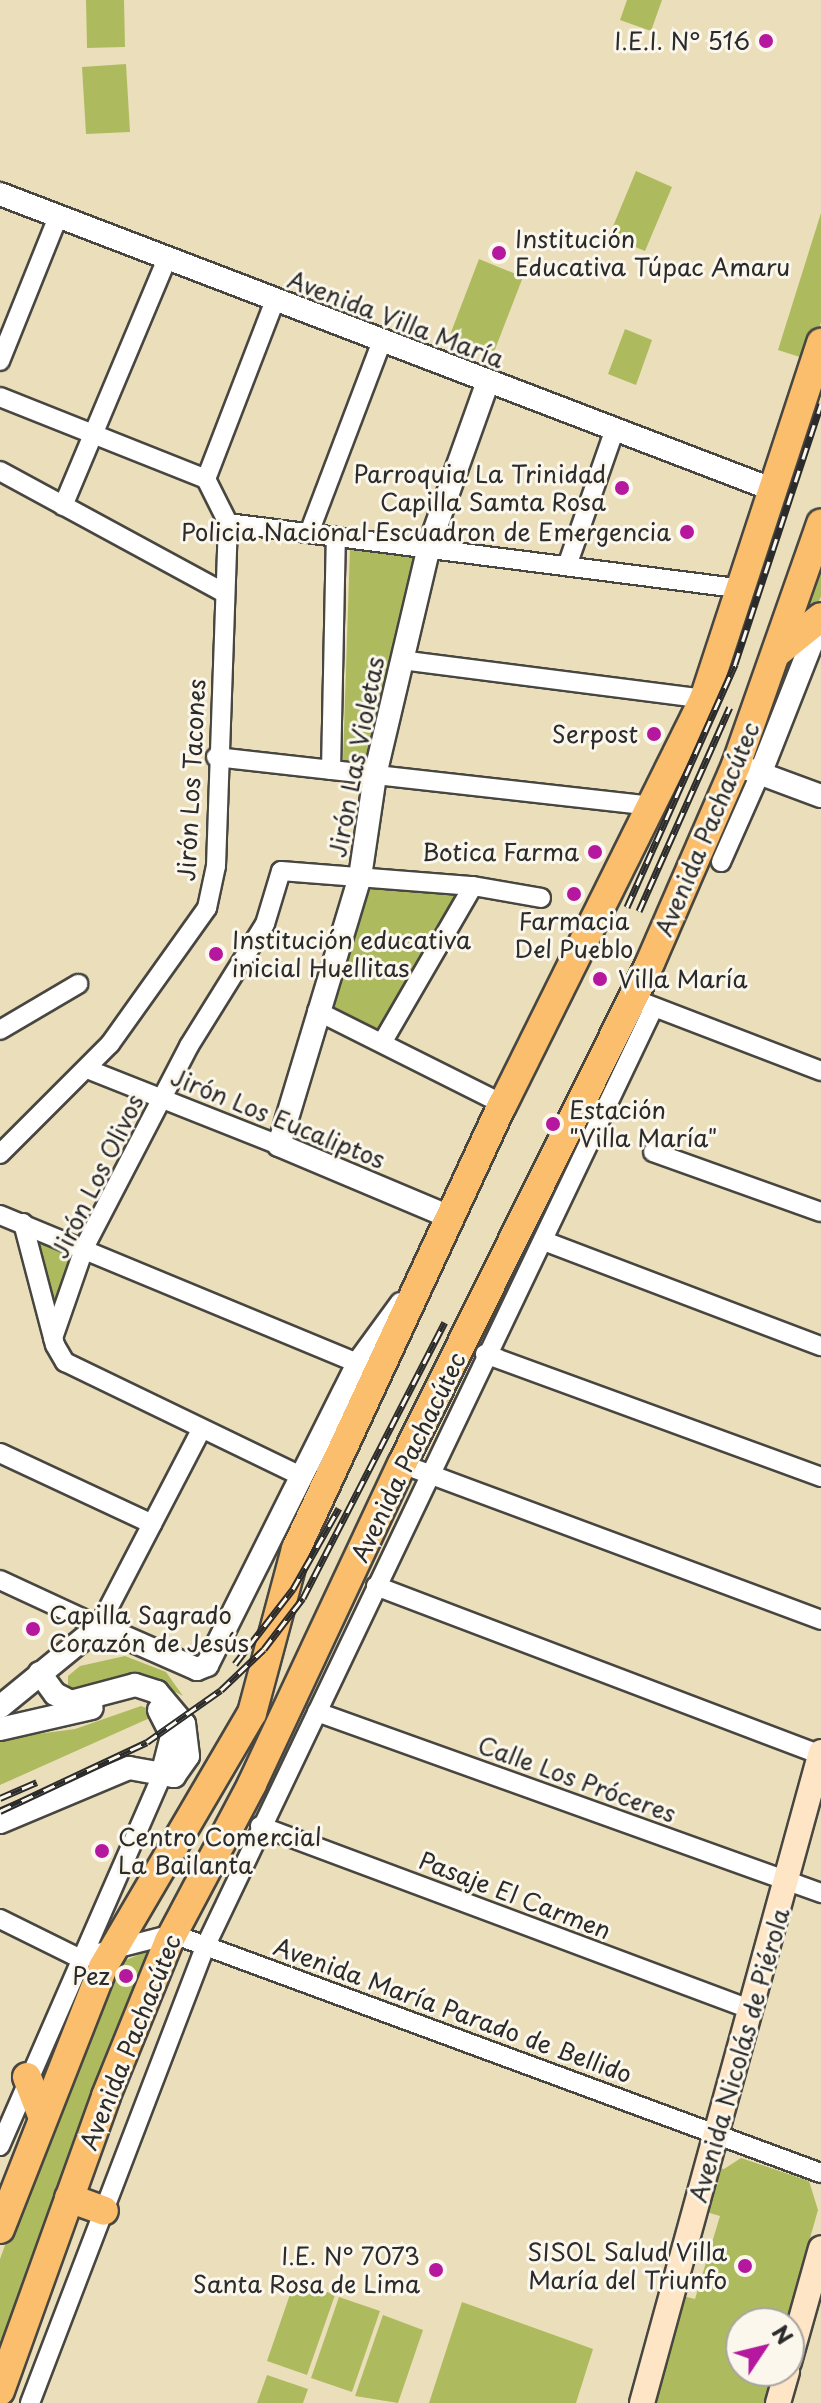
<!DOCTYPE html>
<html>
<head>
<meta charset="utf-8">
<style>
  body { margin:0 }
  #map { position:relative; width:821px; height:2403px; overflow:hidden; background:#ebdfbb; font-family:"Playpen Sans",sans-serif }
  div>[style] { position:absolute }
  [style*='--x'] { left:calc(var(--x)*1px); top:calc(var(--y)*1px); width:calc(var(--w)*1px); rotate:calc(var(--a)*1deg) }
  .green>* { inset:0; background:#adbb5e }
  .roads { filter:drop-shadow(2px 0 #484641) drop-shadow(-2px 0 #484641) drop-shadow(0 2px #484641) drop-shadow(0 -2px #484641) }
  .minor>* { height:18px; margin:-9px; padding:0 9px; transform-origin:9px; border-radius:9px; background:#fff }
  .tertiary>* { height:22px; margin:-11px; padding:0 11px; transform-origin:11px; border-radius:11px; background:#fff }
  .secondary>* { height:24px; margin:-12px; padding:0 12px; transform-origin:12px; border-radius:12px; background:#fde5c5 }
  .primary>* { height:28px; margin:-14px; padding:0 14px; transform-origin:14px; border-radius:14px; background:#fabe6d }
  .rail>* { height:7px; margin-top:-3.5px; transform-origin:0; background:repeating-linear-gradient(90deg,#fbf7ec 0 12px,#2b2b2b 0 24px); box-sizing:border-box; border-block:2px solid #2b2b2b }
  .dots>* { width:22px; height:22px; translate:-50% -50%; box-sizing:border-box; border:4px solid #fbf7ec; border-radius:50% }
  span { translate:-50% -50%; white-space:nowrap; text-align:center; line-height:1.15; -webkit-text-stroke:6px #fbf7ec; paint-order:stroke }
  .poi-label { font-size:24px; color:#2b2b2b }
  .right { translate:-100% -50%; text-align:right }
  .left { translate:0 -50%; text-align:left }
  .street-label { font-size:24px; color:#2b2b2b }
  .north { position:absolute; left:725px; top:2307px; width:80px; height:80px; box-sizing:border-box; background:#fbf7ec; border:2px solid #a8a59f; border-radius:50%; rotate:55deg; font-size:22px; font-weight:700; line-height:32px; text-align:center; color:#2b2b2b }
  .north::after { content:''; display:block; margin:auto; width:28px; height:36px; background:#b5179e; clip-path:polygon(50% 0,100% 100%,50% 72%,0 100%) }
</style>
</head>
<body>
<div id="map">
  <div class="green">
    <div style="clip-path:polygon(86px 0,124px 0,125px 47px,87px 48px)"></div>
    <div style="clip-path:polygon(627px 0,662px 0,651px 31px,620px 20px)"></div>
    <div style="clip-path:polygon(126px 64px,130px 132px,86px 134px,82px 67px)"></div>
    <div style="clip-path:polygon(636px 171px,672px 187px,645px 251px,609px 236px)"></div>
    <div style="clip-path:polygon(821px 213px,821px 322px,809px 360px,778px 350px)"></div>
    <div style="clip-path:polygon(479px 259px,523px 277px,494px 352px,450px 335px)"></div>
    <div style="clip-path:polygon(625px 329px,652px 340px,636px 385px,608px 374px)"></div>
    <div style="clip-path:polygon(350px 548px,422px 558px,368px 762px,343px 760px)"></div>
    <div style="clip-path:polygon(821px 553px,821px 596px,757px 762px,745px 758px)"></div>
    <div style="clip-path:polygon(367px 885px,464px 890px,379px 1035px,326px 1008px)"></div>
    <div style="clip-path:polygon(34px 1237px,73px 1250px,54px 1317px)"></div>
    <div style="clip-path:polygon(125px 1656px,166px 1672px,183px 1696px,148px 1677px,75px 1691px,68px 1685px,68px 1676px,80px 1666px)"></div>
    <div style="clip-path:polygon(141px 1706px,161px 1713px,0 1785px,0 1739px,75px 1729px)"></div>
    <div style="clip-path:polygon(154px 1948px,0 2357px,0 2259px,92px 2006px,110px 1967px)"></div>
    <div style="clip-path:polygon(741px 2158px,809px 2181px,818px 2210px,786px 2323px,741px 2323px,741px 2371px,773px 2371px,764px 2403px,653px 2403px,679px 2295px,695px 2299px,720px 2216px,703px 2211px,715px 2167px,724px 2169px)"></div>
    <div style="clip-path:polygon(295px 2280px,335px 2295px,307px 2375px,267px 2361px)"></div>
    <div style="clip-path:polygon(339px 2297px,380px 2311px,352px 2392px,311px 2378px)"></div>
    <div style="clip-path:polygon(462px 2302px,593px 2349px,576px 2403px,429px 2403px)"></div>
    <div style="clip-path:polygon(383px 2315px,423px 2330px,398px 2403px,355px 2396px)"></div>
    <div style="clip-path:polygon(267px 2375px,308px 2389px,303px 2403px,257px 2403px)"></div>
  </div>
  <div class="roads">
    <div class="minor">
      <div style="--x:0;--y:361;--w:155;--a:-68.1"></div>
      <div style="--x:0;--y:397;--w:222;--a:21.7"></div>
      <div style="--x:206;--y:479;--w:49;--a:63.4"></div>
      <div style="--x:228;--y:523;--w:520;--a:7.29"></div>
      <div style="--x:0;--y:471;--w:254;--a:28.5"></div>
      <div style="--x:206;--y:479;--w:192;--a:-68.9"></div>
      <div style="--x:63;--y:506;--w:268;--a:-67.2"></div>
      <div style="--x:309;--y:533;--w:205;--a:-69.2"></div>
      <div style="--x:568;--y:563;--w:142;--a:-70.7"></div>
      <div style="--x:401;--y:660;--w:305;--a:7.3"></div>
      <div style="--x:216;--y:757;--w:437;--a:6.4"></div>
      <div style="--x:331;--y:770;--w:234;--a:-88.8"></div>
      <div style="--x:721;--y:862;--w:96;--a:-66.1"></div>
      <div style="--x:644;--y:1003;--w:190;--a:21"></div>
      <div style="--x:317;--y:1011;--w:208;--a:26.6"></div>
      <div style="--x:0;--y:1030;--w:91;--a:-30.5"></div>
      <div style="--x:382;--y:1043;--w:181;--a:-59.9"></div>
      <div style="--x:87;--y:1069;--w:206;--a:21.6"></div>
      <div style="--x:653;--y:1152;--w:178;--a:19.7"></div>
      <div style="--x:0;--y:1154;--w:156;--a:-45"></div>
      <div style="--x:110;--y:1044;--w:167;--a:-54.5"></div>
      <div style="--x:207;--y:908;--w:43;--a:-77.9"></div>
      <div style="--x:216;--y:866;--w:343;--a:-88"></div>
      <div style="--x:0;--y:1215;--w:387;--a:22.5"></div>
      <div style="--x:23;--y:1223;--w:126;--a:75.3"></div>
      <div style="--x:55;--y:1345;--w:20;--a:60"></div>
      <div style="--x:65;--y:1362;--w:264;--a:25.8"></div>
      <div style="--x:544;--y:1241;--w:296;--a:20.8"></div>
      <div style="--x:53;--y:1338;--w:97;--a:-70.8"></div>
      <div style="--x:85;--y:1246;--w:225;--a:-62.5"></div>
      <div style="--x:189;--y:1046;--w:144;--a:-58.1"></div>
      <div style="--x:265;--y:924;--w:55;--a:-73.2"></div>
      <div style="--x:281;--y:871;--w:193;--a:4.5"></div>
      <div style="--x:473;--y:886;--w:69;--a:10"></div>
      <div style="--x:485;--y:1354;--w:358;--a:20.1"></div>
      <div style="--x:0;--y:1453;--w:168;--a:25"></div>
      <div style="--x:402;--y:1464;--w:447;--a:20.4"></div>
      <div style="--x:0;--y:1580;--w:109;--a:24.9"></div>
      <div style="--x:99;--y:1626;--w:221;--a:-62.5"></div>
      <div style="--x:376;--y:1586;--w:475;--a:20.8"></div>
      <div style="--x:317;--y:1712;--w:536;--a:19.75"></div>
      <div style="--x:260;--y:1826;--w:525;--a:20.5"></div>
      <div style="--x:0;--y:1919;--w:88;--a:26.3"></div>
      <div style="--x:79;--y:1958;--w:97;--a:-14.3"></div>
      <div style="--x:173;--y:1934;--w:691;--a:20.25"></div>
      <div style="--x:0;--y:2146;--w:405;--a:-66.4"></div>
      <div style="--x:30;--y:2403;--w:491;--a:-69"></div>
      <div style="--x:206;--y:1945;--w:1039;--a:-64.47"></div>
    </div>
    <div class="tertiary">
      <div style="--x:0;--y:194;--w:829;--a:20.93"></div>
      <div style="--x:748;--y:769;--w:78;--a:20.3"></div>
      <div style="--x:760;--y:774;--w:167;--a:-68.5"></div>
      <div style="--x:450;--y:1217;--w:186;--a:-157.2"></div>
      <div style="--x:279;--y:1145;--w:280;--a:-73.2"></div>
      <div style="--x:360;--y:877;--w:103;--a:-81.6"></div>
      <div style="--x:375;--y:775;--w:235;--a:-76.7"></div>
      <div style="--x:429;--y:546;--w:175;--a:-70.3"></div>
      <div style="--x:0;--y:1707;--w:128;--a:-39.3"></div>
      <div style="--x:99;--y:1626;--w:107;--a:23.7"></div>
      <div style="--x:197;--y:1669;--w:11;--a:-22"></div>
      <div style="--x:207;--y:1665;--w:338;--a:-63.4"></div>
      <div style="--x:358;--y:1363;--w:73;--a:-53.9"></div>
      <div style="--x:159;--y:1710;--w:29;--a:63"></div>
      <div style="--x:172;--y:1736;--w:40;--a:104.4"></div>
      <div style="--x:0;--y:1729;--w:94;--a:-12.9"></div>
      <div style="--x:0;--y:1822;--w:140;--a:-22.7"></div>
      <div style="--x:129;--y:1768;--w:46;--a:10.1"></div>
      <div style="--x:174;--y:1776;--w:24;--a:-55"></div>
      <div style="--x:188;--y:1756;--w:32;--a:-97"></div>
      <div style="--x:184;--y:1724;--w:42;--a:-130.2"></div>
      <div style="--x:157;--y:1692;--w:23;--a:-162"></div>
      <div style="--x:135;--y:1685;--w:66;--a:165.1"></div>
      <div style="--x:71;--y:1702;--w:18;--a:-153"></div>
      <div style="--x:55;--y:1694;--w:26;--a:-126"></div>
    </div>
    <div class="secondary">
      <div style="--x:789;--y:2362;--w:118;--a:-74.3"></div>
      <div style="--x:642;--y:2403;--w:675;--a:-74.63"></div>
      <div style="--x:778;--y:2403;--w:33;--a:-74"></div>
    </div>
    <div class="primary">
      <div style="--x:778;--y:652;--w:55;--a:-39.1"></div>
      <div style="--x:27;--y:2077;--w:44;--a:68.7"></div>
      <div style="--x:69;--y:2198;--w:37;--a:20"></div>
      <div style="--x:0;--y:2229;--w:282;--a:-68.5"></div>
      <div style="--x:103;--y:1967;--w:294;--a:-59.6"></div>
      <div style="--x:252;--y:1713;--w:170;--a:-75"></div>
      <div style="--x:296;--y:1549;--w:491;--a:-65.1"></div>
      <div style="--x:503;--y:1104;--w:452;--a:-63.6"></div>
      <div style="--x:704;--y:699;--w:375;--a:-71.8"></div>
      <div style="--x:0;--y:2391;--w:313;--a:-70.2"></div>
      <div style="--x:106;--y:2096;--w:167;--a:-67.9"></div>
      <div style="--x:169;--y:1941;--w:178;--a:-62.1"></div>
      <div style="--x:252;--y:1784;--w:353;--a:-64.9"></div>
      <div style="--x:402;--y:1464;--w:559;--a:-63.66"></div>
      <div style="--x:650;--y:963;--w:216;--a:-66.5"></div>
      <div style="--x:736;--y:765;--w:256;--a:-70.6"></div>
    </div>
  </div>
  <div class="rail">
    <div style="--x:627;--y:907;--w:266;--a:-66"></div>
    <div style="--x:735;--y:664;--w:274;--a:-71.7"></div>
    <div style="--x:639;--y:911;--w:223;--a:-66"></div>
    <div style="--x:235;--y:1664;--w:95;--a:-52.3"></div>
    <div style="--x:293;--y:1589;--w:93;--a:-60.4"></div>
    <div style="--x:0;--y:1798;--w:40;--a:-23.4"></div>
    <div style="--x:0;--y:1811;--w:162;--a:-25.1"></div>
    <div style="--x:147;--y:1742;--w:90;--a:-35.1"></div>
    <div style="--x:221;--y:1690;--w:59;--a:-43.6"></div>
    <div style="--x:264;--y:1649;--w:64;--a:-52.6"></div>
    <div style="--x:303;--y:1598;--w:310;--a:-62.8"></div>
  </div>
  <div class="dots">
    <div style="left:766px;top:41px;background:#b5179e"></div>
    <div style="left:499px;top:253px;background:#b5179e"></div>
    <div style="left:622px;top:488px;background:#b5179e"></div>
    <div style="left:687px;top:532px;background:#b5179e"></div>
    <div style="left:654px;top:734px;background:#b5179e"></div>
    <div style="left:595px;top:852px;background:#b5179e"></div>
    <div style="left:574px;top:894px;background:#b5179e"></div>
    <div style="left:216px;top:954px;background:#b5179e"></div>
    <div style="left:600px;top:979px;background:#b5179e"></div>
    <div style="left:553px;top:1124px;background:#b5179e"></div>
    <div style="left:33px;top:1629px;background:#b5179e"></div>
    <div style="left:102px;top:1851px;background:#b5179e"></div>
    <div style="left:126px;top:1976px;background:#b5179e"></div>
    <div style="left:745px;top:2266px;background:#b5179e"></div>
    <div style="left:436px;top:2270px;background:#b5179e"></div>
  </div>
  <div class="poi-label">
    <span class="right" style="left:750px;top:41px">I.E.I. N° 516</span>
    <span class="left" style="left:515px;top:253px">Institución<br>Educativa Túpac Amaru</span>
    <span class="right" style="left:606px;top:488px">Parroquia La Trinidad<br>Capilla Samta Rosa</span>
    <span class="right" style="left:671px;top:532px">Policia Nacional Escuadron de Emergencia</span>
    <span class="right" style="left:638px;top:734px">Serpost</span>
    <span class="right" style="left:579px;top:852px">Botica Farma</span>
    <span style="left:574px;top:935px">Farmacia<br>Del Pueblo</span>
    <span class="left" style="left:232px;top:954px">Institución educativa<br>inicial Huellitas</span>
    <span class="left" style="left:618px;top:979px">Villa María</span>
    <span class="left" style="left:569px;top:1124px">Estación<br>"Villa María"</span>
    <span class="left" style="left:49px;top:1629px">Capilla Sagrado<br>Corazón de Jesús</span>
    <span class="left" style="left:118px;top:1851px">Centro Comercial<br>La Bailanta</span>
    <span class="right" style="left:110px;top:1976px">Pez</span>
    <span class="right" style="left:727px;top:2266px">SISOL Salud Villa<br>María del Triunfo</span>
    <span class="right" style="left:420px;top:2270px">I.E. N° 7073<br>Santa Rosa de Lima</span>
  </div>
  <div class="street-label">
    <span style="left:396px;top:319px;rotate:21deg">Avenida Villa María</span>
    <span style="left:356px;top:757px;rotate:-79deg">Jirón Las Violetas</span>
    <span style="left:191px;top:780px;rotate:-87deg">Jirón Los Tacones</span>
    <span style="left:707px;top:829px;rotate:-67deg">Avenida Pachacútec</span>
    <span style="left:278px;top:1118px;rotate:22deg">Jirón Los Eucaliptos</span>
    <span style="left:97px;top:1176px;rotate:-64deg">Jirón Los Olivos</span>
    <span style="left:408px;top:1457px;rotate:-64deg">Avenida Pachacútec</span>
    <span style="left:577px;top:1779px;rotate:20deg">Calle Los Próceres</span>
    <span style="left:515px;top:1895px;rotate:21deg">Pasaje El Carmen</span>
    <span style="left:453px;top:2010px;rotate:20deg">Avenida María Parado de Bellido</span>
    <span style="left:130px;top:2042px;rotate:-68deg">Avenida Pachacútec</span>
    <span style="left:739px;top:2055px;rotate:-74deg">Avenida Nicolás de Piérola</span>
  </div>
  <div class="north">N</div>
</div>
</body>
</html>
